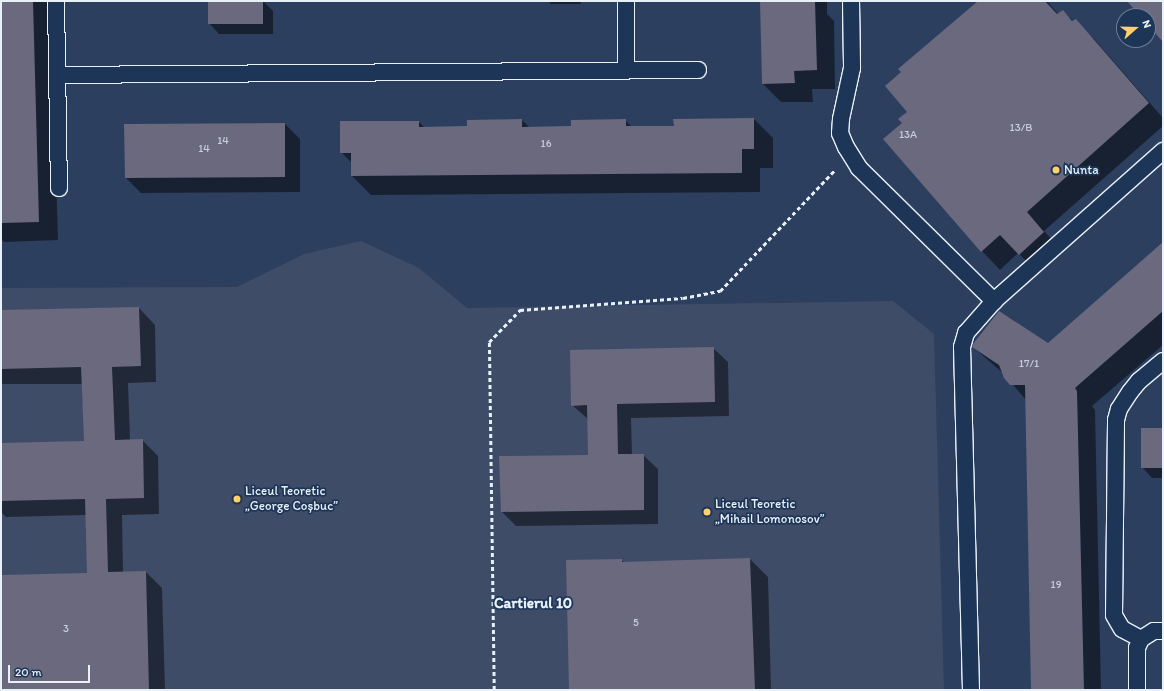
<!DOCTYPE html>
<html>
<head>
<meta charset="utf-8">
<style>
  body { margin:0 }
  #map { position:relative; width:1164px; height:691px; overflow:hidden; background:#2c3f5f; font-family:Itim,sans-serif }
  div>[style] { position:absolute }
  [style*='--x'] { left:calc(var(--x)*1px); top:calc(var(--y)*1px); width:calc(var(--w)*1px); rotate:calc(var(--a)*1deg) }
  .built>* { inset:0; background:#3f4c68 }
  .shadow>* { inset:0; background:#0007 }
  .building>* { inset:0; background:#6a697e }
  .path>* { height:2.5px; margin-top:-1.25px; transform-origin:0; background:repeating-linear-gradient(90deg,#e8f1f8 0 4px,transparent 0 7px) }
  .roads { filter:drop-shadow(1px 0 #e8f1f8) drop-shadow(-1px 0 #e8f1f8) drop-shadow(0 1px #e8f1f8) drop-shadow(0 -1px #e8f1f8) }
  .lane>* { height:16px; margin:-8px; padding:0 8px; transform-origin:8px; border-radius:8px; background:#1d3557 }
  .dots>* { width:11px; height:11px; translate:-50% -50%; box-sizing:border-box; border:2px solid #1d3557; border-radius:50% }
  span { translate:-50% -50%; white-space:nowrap; text-align:center; line-height:1.15; -webkit-text-stroke:3.5px #1d3557; paint-order:stroke }
  .number-label { font-size:11px; color:#c8cfda }
  .number-label span { -webkit-text-stroke-width:0 }
  .poi-label { font-size:13px; color:#e8f1f8 }
  .left { translate:0 -50%; text-align:left }
  .quarter-label { font-size:15px; color:#e8f1f8; font-weight:700 }
  .frame { position:absolute; inset:0; border:2px solid #e8f1f8; pointer-events:none }
  .north { position:absolute; left:1116px; top:8px; width:40px; height:40px; box-sizing:border-box; background:#1d3557; border:1px solid #6e8097; border-radius:50%; rotate:70deg; font-size:11px; font-weight:700; line-height:16px; text-align:center; color:#e8f1f8 }
  .north::after { content:''; display:block; margin:auto; width:14px; height:18px; background:#ffd166; clip-path:polygon(50% 0,100% 100%,50% 72%,0 100%) }
  .scale { position:absolute; left:8px; top:665px; width:82px; height:18px; box-sizing:border-box; border:2px solid #e8f1f8; border-top:0; padding-left:5px; font-size:12px; line-height:14px; white-space:nowrap; color:#e8f1f8; -webkit-text-stroke:3px #1d3557; paint-order:stroke }
</style>
</head>
<body>
<div id="map">
  <div class="built">
    <div style="clip-path:polygon(361px 241px,419px 268px,467px 308px,893px 301px,934px 334px,944px 690px,1px 690px,1px 288px,237px 287px,304px 254px)"></div>
  </div>
  <div class="shadow">
    <div style="clip-path:polygon(1px 1px,48px 1px,51px 4px,58px 240px,4px 242px,1px 239px)"></div>
    <div style="clip-path:polygon(209px 1px,263px 1px,273px 11px,273px 34px,219px 34px,209px 23px)"></div>
    <div style="clip-path:polygon(548px 1px,581px 1px,581px 4px,551px 4px)"></div>
    <div style="clip-path:polygon(761px 1px,827px 1px,827px 14px,834px 21px,835px 89px,812px 89px,813px 102px,781px 102px,763px 84px)"></div>
    <div style="clip-path:polygon(980px 1px,1047px 1px,1058px 14px,1062px 11px,1094px 39px,1163px 118px,1163px 126px,1044px 231px,1062px 251px,1038px 273px,1018px 253px,1000px 270px,982px 251px,903px 124px)"></div>
    <div style="clip-path:polygon(754px 119px,773px 138px,773px 168px,760px 168px,760px 192px,371px 195px,352px 176px,352px 163px,341px 152px,419px 122px,425px 128px,468px 127px,468px 121px,522px 120px,530px 128px,572px 127px,625px 120px,632px 127px,675px 127px)"></div>
    <div style="clip-path:polygon(285px 124px,300px 139px,300px 192px,141px 193px,126px 178px,125px 125px)"></div>
    <div style="clip-path:polygon(1163px 243px,1163px 345px,1092px 406px,1095px 410px,1101px 690px,1032px 690px,1027px 401px,1003px 373px,973px 347px,1048px 344px)"></div>
    <div style="clip-path:polygon(139px 308px,155px 325px,156px 382px,128px 383px,130px 440px,142px 440px,158px 456px,159px 514px,122px 515px,123px 572px,146px 572px,162px 588px,165px 690px,1px 690px,1px 576px,88px 574px,86px 515px,6px 517px,1px 512px,1px 444px,85px 442px,82px 384px,1px 384px,1px 311px)"></div>
    <div style="clip-path:polygon(713px 348px,728px 362px,729px 416px,631px 418px,632px 455px,643px 455px,658px 469px,658px 524px,516px 526px,502px 512px,589px 456px,589px 420px,572px 405px)"></div>
    <div style="clip-path:polygon(1163px 429px,1163px 478px,1152px 478px,1142px 467px)"></div>
    <div style="clip-path:polygon(750px 559px,768px 577px,771px 690px,570px 690px,621px 560px,625px 563px)"></div>
  </div>
  <div class="building">
    <div style="clip-path:polygon(1px 1px,33px 1px,39px 222px,1px 223px)"></div>
    <div style="clip-path:polygon(208px 1px,263px 1px,263px 24px,208px 24px)"></div>
    <div style="clip-path:polygon(760px 1px,815px 1px,817px 70px,794px 71px,795px 83px,762px 84px)"></div>
    <div style="clip-path:polygon(978px 1px,1045px 1px,1057px 14px,1063px 10px,1072px 21px,1076px 19px,1149px 103px,1027px 212px,1044px 232px,1019px 255px,1000px 235px,981px 252px,883px 139px,902px 123px,898px 119px,907px 112px,885px 86px,901px 72px,898px 69px)"></div>
    <div style="clip-path:polygon(1127px 1px,1163px 1px,1163px 42px,1148px 25px,1148px 16px,1140px 16px)"></div>
    <div style="clip-path:polygon(754px 118px,754px 149px,742px 149px,742px 173px,351px 176px,351px 153px,340px 153px,340px 121px,419px 121px,419px 127px,467px 126px,467px 120px,522px 119px,522px 127px,571px 126px,571px 120px,626px 119px,626px 126px,674px 126px,673px 119px)"></div>
    <div style="clip-path:polygon(285px 123px,285px 177px,125px 178px,124px 124px)"></div>
    <div style="clip-path:polygon(1163px 242px,1163px 311px,1075px 388px,1077px 391px,1084px 690px,1031px 690px,1025px 385px,1010px 385px,1004px 378px,999px 365px,972px 347px,973px 344px,999px 311px,1048px 343px)"></div>
    <div style="clip-path:polygon(139px 307px,141px 366px,112px 367px,115px 440px,143px 439px,144px 498px,106px 499px,108px 572px,146px 571px,149px 690px,1px 690px,1px 575px,87px 573px,85px 499px,1px 501px,1px 443px,84px 441px,81px 367px,1px 369px,1px 310px)"></div>
    <div style="clip-path:polygon(714px 347px,715px 402px,617px 404px,618px 454px,644px 454px,644px 510px,501px 512px,499px 456px,588px 455px,587px 405px,571px 406px,570px 350px)"></div>
    <div style="clip-path:polygon(1141px 428px,1163px 428px,1163px 468px,1141px 468px)"></div>
    <div style="clip-path:polygon(750px 558px,755px 690px,569px 690px,566px 560px,622px 559px,622px 562px)"></div>
  </div>
  <div class="path">
    <div style="--x:494;--y:690;--w:348;--a:-90.8"></div>
    <div style="--x:489;--y:342;--w:45;--a:-45.9"></div>
    <div style="--x:520;--y:310;--w:163;--a:-4.2"></div>
    <div style="--x:683;--y:298;--w:38;--a:-11"></div>
    <div style="--x:720;--y:291;--w:167;--a:-46.5"></div>
  </div>
  <div class="roads">
    <div class="lane">
      <div style="--x:56;--y:1;--w:187;--a:89.1"></div>
      <div style="--x:851;--y:1;--w:67;--a:89.1"></div>
      <div style="--x:852;--y:68;--w:52;--a:102.2"></div>
      <div style="--x:841;--y:119;--w:14;--a:94"></div>
      <div style="--x:840;--y:133;--w:15;--a:67"></div>
      <div style="--x:846;--y:147;--w:25;--a:58"></div>
      <div style="--x:859;--y:168;--w:190;--a:44.6"></div>
      <div style="--x:626;--y:70;--w:69;--a:-90"></div>
      <div style="--x:57;--y:75;--w:641;--a:-0.45"></div>
      <div style="--x:1141;--y:639;--w:21;--a:-152"></div>
      <div style="--x:1122;--y:629;--w:16;--a:-120"></div>
      <div style="--x:1114;--y:615;--w:195;--a:-89.4"></div>
      <div style="--x:1116;--y:420;--w:11;--a:-75"></div>
      <div style="--x:1119;--y:409;--w:20;--a:-57"></div>
      <div style="--x:1130;--y:392;--w:14;--a:-51"></div>
      <div style="--x:1139;--y:381;--w:31;--a:-40"></div>
      <div style="--x:971;--y:690;--w:343;--a:-91.5"></div>
      <div style="--x:962;--y:347;--w:15;--a:-74"></div>
      <div style="--x:966;--y:333;--w:43;--a:-48.8"></div>
      <div style="--x:994;--y:301;--w:226;--a:-41.6"></div>
      <div style="--x:1137;--y:690;--w:42;--a:-90"></div>
      <div style="--x:1137;--y:648;--w:10;--a:-66"></div>
      <div style="--x:1141;--y:639;--w:15;--a:-32"></div>
      <div style="--x:1154;--y:631;--w:9;--a:0"></div>
    </div>
  </div>
  <div class="dots">
    <div style="left:1056px;top:170px;background:#ffd166"></div>
    <div style="left:237px;top:499px;background:#ffd166"></div>
    <div style="left:707px;top:512px;background:#ffd166"></div>
  </div>
  <div class="number-label">
    <span style="left:1021px;top:128px">13/B</span>
    <span style="left:908px;top:135px">13A</span>
    <span style="left:223px;top:141px">14</span>
    <span style="left:546px;top:144px">16</span>
    <span style="left:204px;top:149px">14</span>
    <span style="left:1029px;top:364px">17/1</span>
    <span style="left:1056px;top:585px">19</span>
    <span style="left:636px;top:623px">5</span>
    <span style="left:66px;top:629px">3</span>
  </div>
  <div class="poi-label">
    <span class="left" style="left:1064px;top:170px">Nunta</span>
    <span class="left" style="left:245px;top:499px">Liceul Teoretic<br>„George Coșbuc”</span>
    <span class="left" style="left:715px;top:512px">Liceul Teoretic<br>„Mihail Lomonosov”</span>
  </div>
  <div class="quarter-label">
    <span style="left:533px;top:604px">Cartierul 10</span>
  </div>
  <div class="frame"></div>
  <div class="north">N</div>
  <div class="scale">20 m</div>
</div>
</body>
</html>
